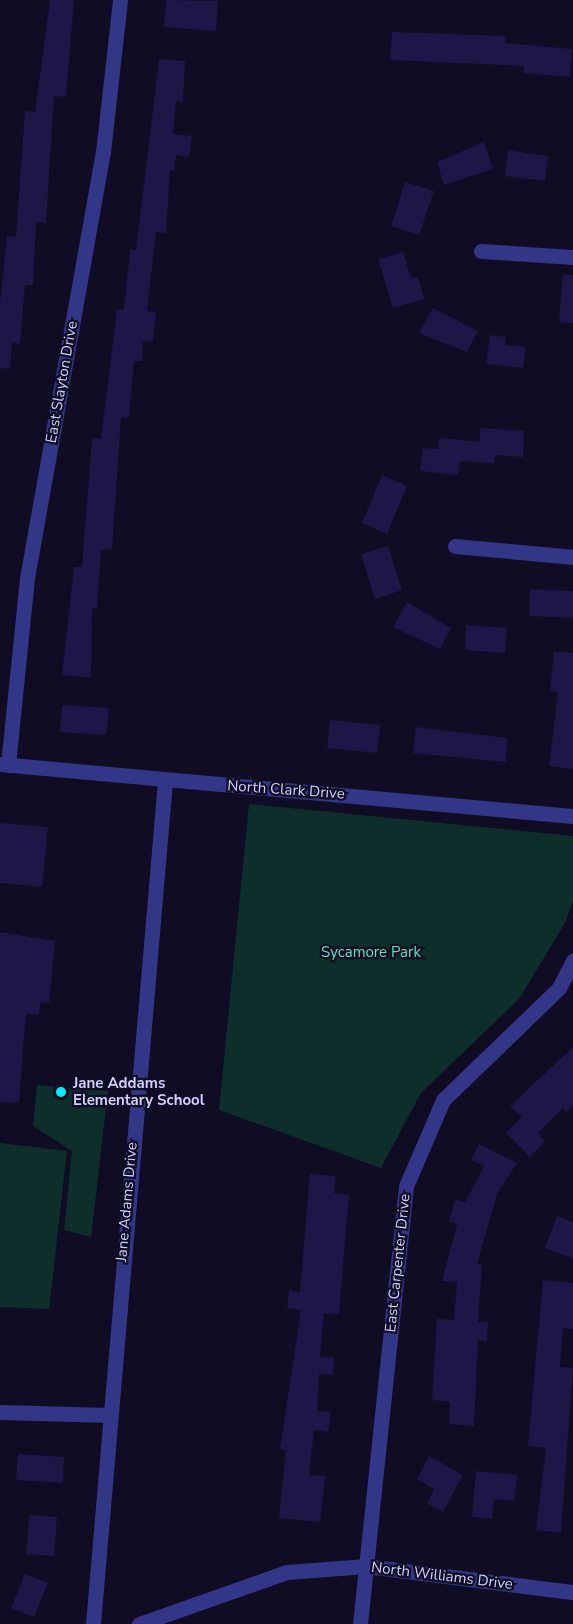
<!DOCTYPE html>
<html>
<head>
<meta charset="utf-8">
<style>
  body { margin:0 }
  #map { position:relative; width:573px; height:1624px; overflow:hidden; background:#0f0c24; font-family:"Nunito Sans",sans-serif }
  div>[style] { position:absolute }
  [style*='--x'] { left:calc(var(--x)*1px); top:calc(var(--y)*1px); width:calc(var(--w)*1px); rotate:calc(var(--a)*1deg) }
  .green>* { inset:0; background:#0e2e2b }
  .building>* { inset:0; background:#1d1647 }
  .street>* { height:15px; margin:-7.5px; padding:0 7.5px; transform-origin:7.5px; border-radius:7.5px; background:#333587 }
  .dots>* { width:16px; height:16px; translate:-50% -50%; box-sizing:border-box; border:3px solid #0f0c24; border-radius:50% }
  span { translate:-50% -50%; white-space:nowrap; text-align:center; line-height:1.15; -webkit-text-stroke:4.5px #0f0c24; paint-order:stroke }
  .street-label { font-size:15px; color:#d1cfff }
  .park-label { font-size:15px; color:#50eaba }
  .poi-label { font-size:15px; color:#d1cfff; font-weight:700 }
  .left { translate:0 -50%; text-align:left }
</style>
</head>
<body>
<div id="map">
  <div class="green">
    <div style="clip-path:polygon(249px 804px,573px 836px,573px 901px,565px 923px,519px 999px,421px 1093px,381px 1168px,219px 1110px)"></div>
    <div style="clip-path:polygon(37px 1085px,108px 1091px,91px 1237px,64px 1230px,72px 1151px,33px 1126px)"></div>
    <div style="clip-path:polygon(0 1143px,67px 1151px,49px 1309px,0 1307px)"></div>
  </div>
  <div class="building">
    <div style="clip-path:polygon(50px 0,74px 0,66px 97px,54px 96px,46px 223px,36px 222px,33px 285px,25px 285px,20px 344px,12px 343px,10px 369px,0 368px,0 302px,7px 236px,16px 237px,25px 111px,35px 112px)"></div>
    <div style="clip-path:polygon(166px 0,218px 1px,216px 31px,164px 27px)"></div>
    <div style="clip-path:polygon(392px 32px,506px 36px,505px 43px,572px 49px,570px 77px,524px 73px,524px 66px,390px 60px)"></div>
    <div style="clip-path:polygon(159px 59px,185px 61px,183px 102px,176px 101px,173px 134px,192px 136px,189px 157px,176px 155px,174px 171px,170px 170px,166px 233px,156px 232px,147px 311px,156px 312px,153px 342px,143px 341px,142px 361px,134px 361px,129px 418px,121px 417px,112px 550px,101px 549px,97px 609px,92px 608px,91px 678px,62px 675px,74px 567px,82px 567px,92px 438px,101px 439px,117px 309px,124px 309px,130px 250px,136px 250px)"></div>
    <div style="clip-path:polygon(484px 142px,493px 169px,444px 185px,437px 162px)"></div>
    <div style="clip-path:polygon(508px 150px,548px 156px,545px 181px,505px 176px)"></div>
    <div style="clip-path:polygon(405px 182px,434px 191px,419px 235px,391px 226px)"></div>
    <div style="clip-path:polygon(403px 252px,411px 278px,418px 277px,424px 299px,393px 308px,378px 259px)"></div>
    <div style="clip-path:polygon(563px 274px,573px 275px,573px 323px,559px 322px)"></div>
    <div style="clip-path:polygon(433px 308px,478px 331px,467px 352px,419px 333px)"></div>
    <div style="clip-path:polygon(490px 335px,506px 337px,505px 345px,526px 347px,523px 368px,486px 364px)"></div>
    <div style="clip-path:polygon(480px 428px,524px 431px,523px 457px,495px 455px,494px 463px,460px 461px,458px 475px,420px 471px,423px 448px,438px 449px,439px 438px,480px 442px)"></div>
    <div style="clip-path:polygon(382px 475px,407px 486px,387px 534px,362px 523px)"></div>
    <div style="clip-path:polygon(388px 546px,402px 590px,375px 599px,361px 554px)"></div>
    <div style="clip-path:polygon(530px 589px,573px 591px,573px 618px,529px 616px)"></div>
    <div style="clip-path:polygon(407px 602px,451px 628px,440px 649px,393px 627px)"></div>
    <div style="clip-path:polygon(466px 625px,507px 628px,505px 653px,465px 650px)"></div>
    <div style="clip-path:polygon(554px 651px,573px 653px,573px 769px,549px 766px,558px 692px,550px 691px)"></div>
    <div style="clip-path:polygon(62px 705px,109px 708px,106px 735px,60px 732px)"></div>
    <div style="clip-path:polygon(330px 720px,380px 725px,377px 753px,327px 748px)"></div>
    <div style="clip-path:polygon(416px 727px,507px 738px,506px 762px,413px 753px)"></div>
    <div style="clip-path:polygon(0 823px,48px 827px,42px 887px,0 883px)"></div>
    <div style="clip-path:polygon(0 932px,55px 941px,49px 1003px,40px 1002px,39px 1015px,26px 1014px,19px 1103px,0 1102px)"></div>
    <div style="clip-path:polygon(573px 1047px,573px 1105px,566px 1112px,563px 1108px,538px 1133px,545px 1141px,530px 1157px,506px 1133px,522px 1117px,510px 1106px)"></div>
    <div style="clip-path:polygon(479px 1144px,517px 1163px,497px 1194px,477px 1264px,482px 1265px,478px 1322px,488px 1322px,487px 1341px,478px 1340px,474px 1426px,449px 1424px,450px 1402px,432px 1400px,437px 1319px,454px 1320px,457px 1282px,442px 1281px,457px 1224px,449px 1221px,455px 1199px,465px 1202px,484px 1166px,471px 1160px)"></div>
    <div style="clip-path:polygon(310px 1174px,336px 1176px,334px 1193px,349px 1195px,339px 1315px,324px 1313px,320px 1357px,334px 1358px,333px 1375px,319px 1374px,317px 1411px,331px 1412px,328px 1432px,314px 1430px,309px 1475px,325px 1476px,320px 1522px,279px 1518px,286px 1450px,280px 1449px,301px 1310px,287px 1308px,289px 1290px,300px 1292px)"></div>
    <div style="clip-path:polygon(557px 1216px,573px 1222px,573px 1259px,545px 1248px)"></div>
    <div style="clip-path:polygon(543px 1280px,573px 1283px,573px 1329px,563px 1328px,560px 1367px,573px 1368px,561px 1533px,536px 1530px,546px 1448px,528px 1446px)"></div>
    <div style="clip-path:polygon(18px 1454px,64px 1457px,63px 1483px,16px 1480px)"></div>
    <div style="clip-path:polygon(429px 1456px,463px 1475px,443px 1512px,427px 1503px,434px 1489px,417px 1479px)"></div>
    <div style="clip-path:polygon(476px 1471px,517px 1475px,514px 1501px,494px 1499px,492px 1519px,472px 1517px)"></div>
    <div style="clip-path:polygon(29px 1515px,57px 1517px,54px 1556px,26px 1554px)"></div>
    <div style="clip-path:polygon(25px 1574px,48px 1583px,34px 1617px,11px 1608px)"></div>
  </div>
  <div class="street">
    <div style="--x:481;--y:251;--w:92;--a:3.7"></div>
    <div style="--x:455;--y:546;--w:119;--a:5.3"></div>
    <div style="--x:0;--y:764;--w:575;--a:5.19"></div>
    <div style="--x:8;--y:765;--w:188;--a:-84.2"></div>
    <div style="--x:27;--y:578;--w:433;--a:-79.9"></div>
    <div style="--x:103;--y:152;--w:153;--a:-83.6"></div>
    <div style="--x:0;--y:1412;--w:110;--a:1.6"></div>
    <div style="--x:93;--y:1624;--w:847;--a:-85.12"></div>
    <div style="--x:139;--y:1624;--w:157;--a:-19.4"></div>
    <div style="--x:287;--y:1572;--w:79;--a:-4.3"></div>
    <div style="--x:366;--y:1566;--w:209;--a:7.2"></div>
    <div style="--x:360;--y:1624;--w:440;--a:-84"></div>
    <div style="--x:406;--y:1186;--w:94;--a:-66.7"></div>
    <div style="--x:443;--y:1100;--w:161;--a:-44"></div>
    <div style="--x:559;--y:988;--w:31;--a:-63"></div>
  </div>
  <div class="dots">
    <div style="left:61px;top:1092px;background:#00f0fa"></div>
  </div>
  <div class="street-label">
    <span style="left:62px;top:382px;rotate:-80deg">East Slayton Drive</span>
    <span style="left:286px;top:790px;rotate:4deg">North Clark Drive</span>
    <span style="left:127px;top:1202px;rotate:-85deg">Jane Adams Drive</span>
    <span style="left:398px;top:1263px;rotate:-84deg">East Carpenter Drive</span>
    <span style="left:442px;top:1576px;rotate:7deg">North Williams Drive</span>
  </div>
  <div class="park-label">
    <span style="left:371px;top:953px">Sycamore Park</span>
  </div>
  <div class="poi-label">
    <span class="left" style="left:73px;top:1092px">Jane Addams<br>Elementary School</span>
  </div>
</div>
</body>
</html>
